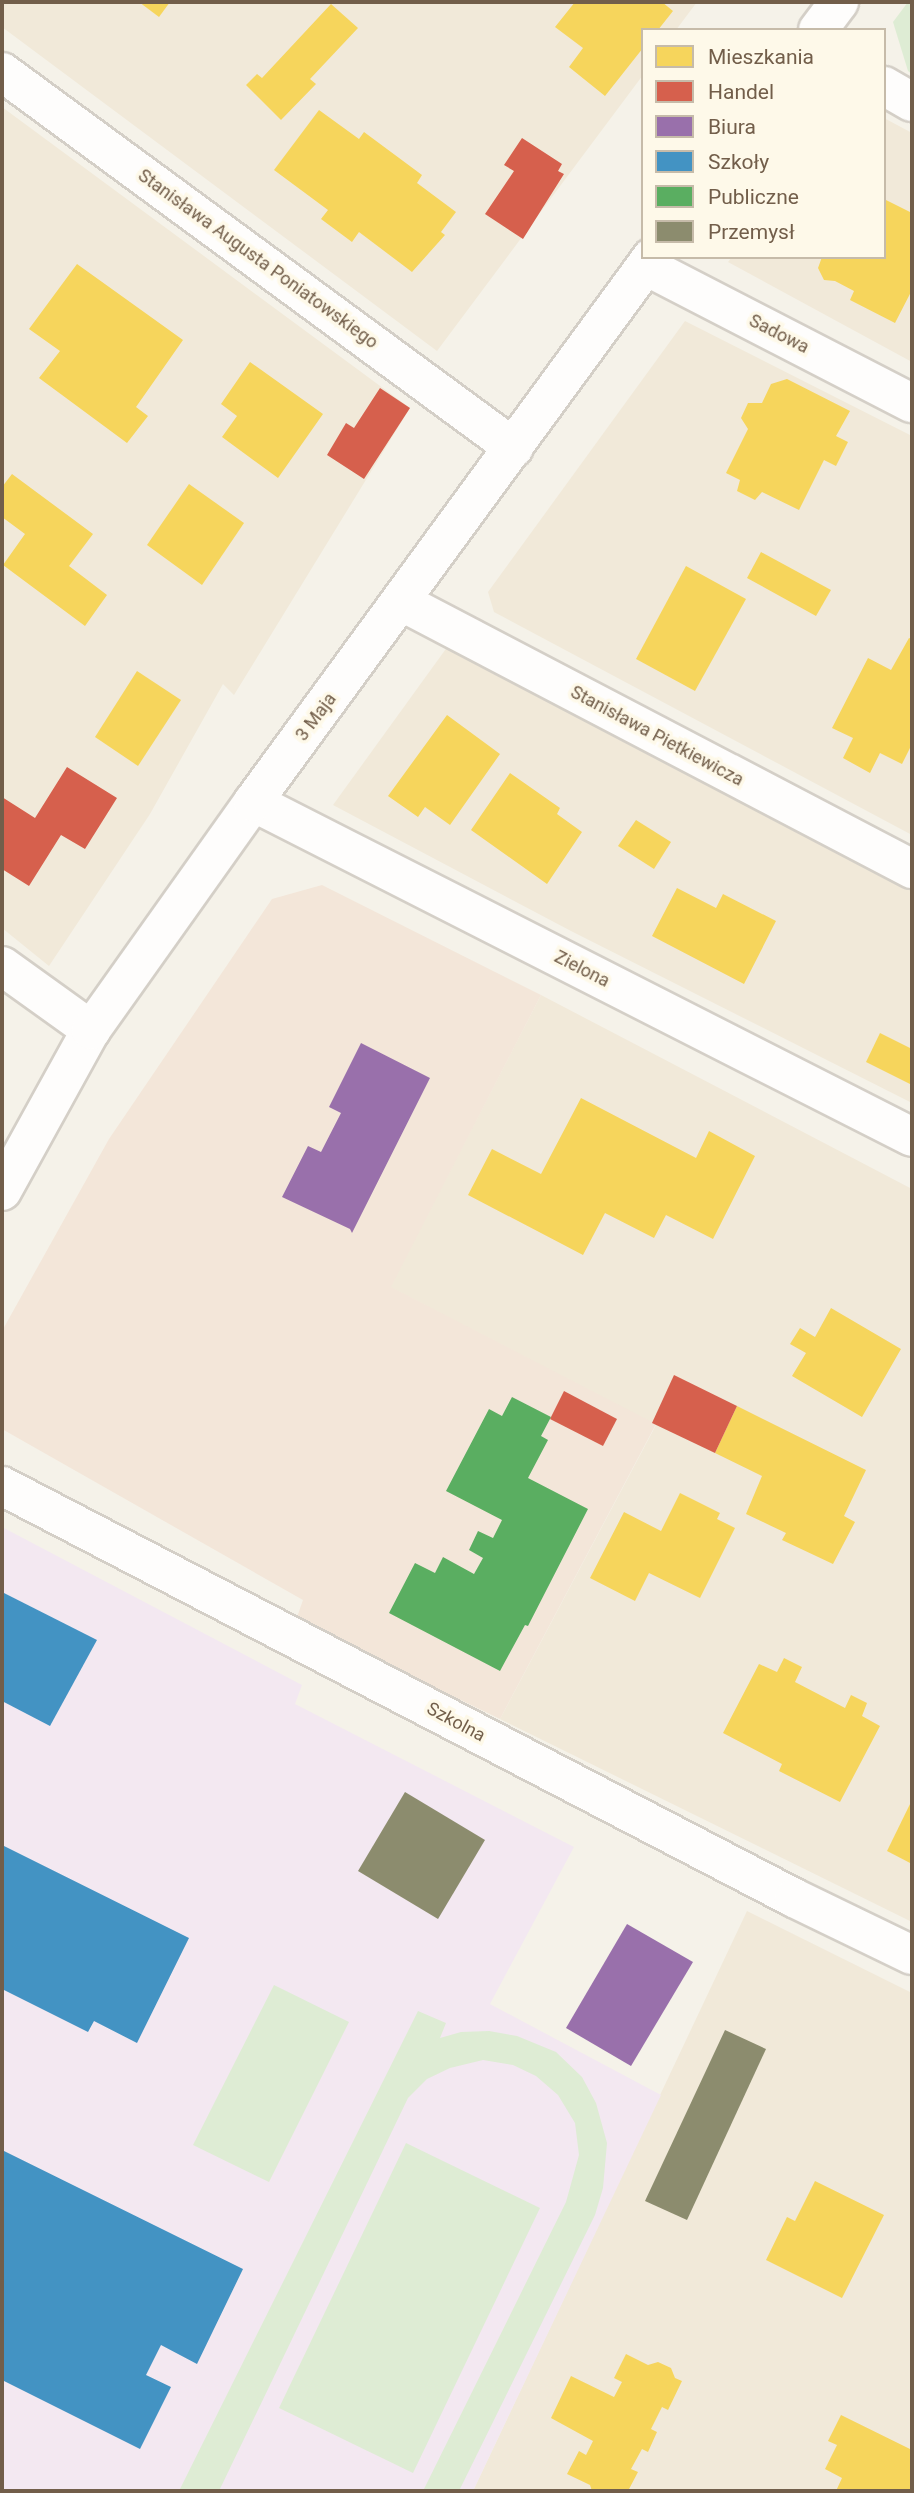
<!DOCTYPE html>
<html>
<head>
<meta charset="utf-8">
<style>
  body { margin:0 }
  #map { position:relative; width:914px; height:2493px; overflow:hidden; background:#f5f2e9; font-family:Roboto,sans-serif }
  div>[style] { position:absolute }
  [style*='--x'] { left:calc(var(--x)*1px); top:calc(var(--y)*1px); width:calc(var(--w)*1px); rotate:calc(var(--a)*1deg) }
  .residential>* { inset:0; background:#f1e9d9 }
  .commercial>* { inset:0; background:#f3e6d9 }
  .education>* { inset:0; background:#f3e8f1 }
  .green>* { inset:0; background:#deecd4 }
  .homes>* { inset:0; background:#f6d55c }
  .shops>* { inset:0; background:#d6604d }
  .offices>* { inset:0; background:#9970ab }
  .schools>* { inset:0; background:#4393c3 }
  .public>* { inset:0; background:#5aae61 }
  .industry>* { inset:0; background:#8c8c6e }
  .roads { filter:drop-shadow(2px 0 #d4cfc7) drop-shadow(-2px 0 #d4cfc7) drop-shadow(0 2px #d4cfc7) drop-shadow(0 -2px #d4cfc7) }
  .street>* { height:38px; margin:-19px; padding:0 19px; transform-origin:19px; border-radius:19px; background:#fefdfc }
  .secondary>* { height:38px; margin:-19px; padding:0 19px; transform-origin:19px; border-radius:19px; background:#fefdfc }
  span { translate:-50% -50%; white-space:nowrap; text-align:center; line-height:1.15; -webkit-text-stroke:7px #fef9e9; paint-order:stroke }
  .street-label { font-size:18px; color:#725e4a }
  .frame { position:absolute; inset:0; border:4px solid #725e4a; pointer-events:none }
  .legend { position:absolute; left:641px; top:28px; width:245px; height:231px; box-sizing:border-box; background:#fef9e9; border:2px solid #c6bba9; margin:0; padding:9px 12px; list-style:none; font-size:21px; color:#725e4a }
  .legend li { display:flex; align-items:center; gap:14px; height:35px }
  .legend b { width:35px; border:2px solid #c6bba9 }
</style>
</head>
<body>
<div id="map">
  <div class="residential">
    <div style="clip-path:polygon(2px 2px,697px 2px,676px 30px,643px 30px,643px 75px,437px 351px,2px 27px)"></div>
    <div style="clip-path:polygon(2px 107px,410px 408px,234px 695px,223px 684px,150px 814px,49px 966px,2px 928px)"></div>
    <div style="clip-path:polygon(884px 118px,912px 133px,912px 362px,728px 262px,732px 257px,884px 257px)"></div>
    <div style="clip-path:polygon(685px 321px,912px 436px,912px 835px,494px 612px,488px 592px)"></div>
    <div style="clip-path:polygon(448px 646px,912px 888px,912px 1103px,571px 931px,333px 805px)"></div>
    <div style="clip-path:polygon(541px 995px,912px 1189px,912px 1922px,500px 1719px,656px 1425px,390px 1287px)"></div>
    <div style="clip-path:polygon(747px 1911px,912px 1993px,912px 2491px,473px 2491px)"></div>
  </div>
  <div class="commercial">
    <div style="clip-path:polygon(322px 885px,541px 995px,391px 1287px,656px 1424px,500px 1719px,296px 1620px,303px 1600px,2px 1429px,2px 1331px,109px 1139px,272px 899px)"></div>
  </div>
  <div class="education">
    <div style="clip-path:polygon(2px 1527px,302px 1685px,295px 1704px,574px 1847px,490px 2004px,661px 2095px,473px 2491px,2px 2491px)"></div>
  </div>
  <div class="green">
    <div style="clip-path:polygon(908px 2px,912px 2px,912px 74px,908px 71px,893px 22px)"></div>
    <div style="clip-path:polygon(274px 1985px,349px 2022px,269px 2182px,193px 2145px)"></div>
    <div style="clip-path:polygon(418px 2011px,446px 2023px,440px 2038px,461px 2032px,489px 2031px,517px 2036px,556px 2052px,582px 2077px,596px 2103px,607px 2143px,603px 2188px,595px 2215px,459px 2491px,423px 2491px,566px 2202px,579px 2155px,575px 2123px,558px 2095px,536px 2076px,513px 2065px,483px 2060px,450px 2068px,427px 2079px,408px 2098px,219px 2491px,179px 2491px)"></div>
    <div style="clip-path:polygon(406px 2143px,540px 2208px,413px 2473px,279px 2408px)"></div>
  </div>
  <div class="homes">
    <div style="clip-path:polygon(139px 2px,170px 2px,159px 17px)"></div>
    <div style="clip-path:polygon(575px 2px,662px 2px,673px 11px,658px 30px,643px 30px,643px 48px,605px 96px,569px 67px,583px 48px,555px 27px)"></div>
    <div style="clip-path:polygon(331px 4px,358px 28px,310px 79px,316px 84px,281px 120px,246px 85px,257px 74px,262px 78px)"></div>
    <div style="clip-path:polygon(319px 110px,359px 139px,364px 132px,422px 175px,417px 183px,456px 212px,441px 232px,445px 235px,412px 272px,359px 232px,352px 242px,321px 219px,328px 210px,274px 170px)"></div>
    <div style="clip-path:polygon(884px 199px,912px 213px,912px 290px,895px 323px,850px 300px,854px 291px,835px 281px,824px 280px,818px 268px,822px 257px,884px 257px)"></div>
    <div style="clip-path:polygon(77px 264px,183px 340px,136px 407px,148px 416px,127px 443px,39px 378px,60px 351px,29px 329px)"></div>
    <div style="clip-path:polygon(250px 362px,323px 414px,278px 478px,222px 437px,237px 416px,221px 404px)"></div>
    <div style="clip-path:polygon(787px 379px,850px 411px,836px 436px,848px 442px,836px 466px,824px 460px,799px 510px,762px 492px,755px 500px,737px 491px,740px 480px,726px 473px,748px 429px,741px 418px,748px 403px,762px 403px,771px 384px)"></div>
    <div style="clip-path:polygon(12px 474px,93px 534px,69px 566px,107px 595px,85px 626px,3px 565px,25px 534px,2px 517px,2px 487px)"></div>
    <div style="clip-path:polygon(189px 484px,244px 523px,202px 585px,147px 545px)"></div>
    <div style="clip-path:polygon(761px 552px,831px 590px,816px 616px,747px 578px)"></div>
    <div style="clip-path:polygon(686px 566px,746px 599px,695px 691px,636px 659px)"></div>
    <div style="clip-path:polygon(909px 638px,912px 639px,912px 744px,902px 764px,880px 753px,870px 773px,843px 758px,853px 738px,832px 728px,868px 658px,891px 670px)"></div>
    <div style="clip-path:polygon(137px 671px,181px 700px,138px 766px,95px 737px)"></div>
    <div style="clip-path:polygon(447px 715px,500px 754px,450px 825px,425px 807px,418px 817px,388px 796px)"></div>
    <div style="clip-path:polygon(510px 773px,560px 808px,557px 814px,582px 832px,547px 884px,471px 830px)"></div>
    <div style="clip-path:polygon(636px 820px,671px 842px,654px 869px,618px 846px)"></div>
    <div style="clip-path:polygon(677px 888px,716px 908px,723px 894px,776px 921px,744px 984px,652px 936px)"></div>
    <div style="clip-path:polygon(880px 1033px,912px 1049px,912px 1085px,866px 1062px)"></div>
    <div style="clip-path:polygon(581px 1098px,696px 1158px,709px 1131px,755px 1156px,713px 1239px,666px 1215px,654px 1238px,605px 1213px,583px 1255px,468px 1195px,492px 1149px,541px 1174px)"></div>
    <div style="clip-path:polygon(831px 1308px,901px 1349px,862px 1417px,792px 1376px,806px 1353px,790px 1344px,800px 1328px,815px 1337px)"></div>
    <div style="clip-path:polygon(737px 1406px,866px 1470px,844px 1516px,855px 1522px,833px 1564px,782px 1540px,786px 1533px,746px 1514px,762px 1476px,715px 1453px)"></div>
    <div style="clip-path:polygon(680px 1493px,720px 1513px,717px 1519px,735px 1528px,700px 1598px,649px 1573px,635px 1601px,590px 1578px,624px 1512px,661px 1531px)"></div>
    <div style="clip-path:polygon(784px 1658px,802px 1667px,795px 1682px,845px 1708px,851px 1695px,867px 1703px,862px 1716px,880px 1726px,840px 1802px,779px 1771px,782px 1764px,723px 1733px,759px 1664px,777px 1672px)"></div>
    <div style="clip-path:polygon(912px 1800px,912px 1864px,887px 1851px)"></div>
    <div style="clip-path:polygon(815px 2181px,884px 2215px,842px 2298px,766px 2260px,787px 2217px,795px 2221px)"></div>
    <div style="clip-path:polygon(626px 2354px,648px 2365px,658px 2362px,671px 2368px,675px 2378px,682px 2381px,668px 2410px,662px 2407px,651px 2429px,657px 2432px,648px 2452px,642px 2449px,631px 2469px,638px 2472px,628px 2491px,592px 2491px,590px 2485px,567px 2474px,579px 2451px,586px 2455px,593px 2441px,551px 2418px,571px 2376px,614px 2397px,622px 2382px,614px 2378px)"></div>
    <div style="clip-path:polygon(841px 2415px,912px 2450px,912px 2491px,836px 2491px,842px 2478px,825px 2469px,837px 2445px,828px 2441px)"></div>
  </div>
  <div class="shops">
    <div style="clip-path:polygon(522px 138px,562px 164px,558px 171px,564px 174px,523px 239px,485px 214px,514px 171px,504px 165px)"></div>
    <div style="clip-path:polygon(380px 388px,410px 408px,364px 479px,327px 455px,346px 423px,354px 428px)"></div>
    <div style="clip-path:polygon(67px 767px,117px 798px,85px 849px,61px 835px,29px 886px,2px 869px,2px 797px,35px 818px)"></div>
    <div style="clip-path:polygon(674px 1375px,737px 1406px,715px 1453px,652px 1423px)"></div>
    <div style="clip-path:polygon(564px 1391px,617px 1419px,603px 1446px,550px 1419px)"></div>
  </div>
  <div class="offices">
    <div style="clip-path:polygon(361px 1043px,430px 1078px,352px 1233px,350px 1229px,282px 1197px,308px 1146px,321px 1152px,341px 1113px,329px 1107px)"></div>
    <div style="clip-path:polygon(627px 1924px,693px 1962px,631px 2066px,566px 2028px)"></div>
  </div>
  <div class="schools">
    <div style="clip-path:polygon(2px 1592px,97px 1640px,50px 1726px,2px 1701px)"></div>
    <div style="clip-path:polygon(2px 1845px,189px 1938px,137px 2043px,94px 2021px,88px 2032px,2px 1989px)"></div>
    <div style="clip-path:polygon(2px 2150px,243px 2269px,197px 2364px,161px 2345px,146px 2375px,171px 2387px,140px 2449px,2px 2380px)"></div>
  </div>
  <div class="public">
    <div style="clip-path:polygon(512px 1397px,551px 1417px,541px 1436px,548px 1440px,528px 1478px,588px 1509px,528px 1626px,525px 1625px,500px 1671px,389px 1613px,415px 1563px,435px 1573px,443px 1557px,474px 1574px,483px 1558px,469px 1550px,478px 1531px,493px 1538px,502px 1520px,446px 1491px,489px 1409px,502px 1416px)"></div>
  </div>
  <div class="industry">
    <div style="clip-path:polygon(405px 1792px,485px 1840px,438px 1919px,358px 1871px)"></div>
    <div style="clip-path:polygon(725px 2030px,766px 2049px,687px 2220px,645px 2201px)"></div>
  </div>
  <div class="roads">
    <div class="street">
      <div style="--x:2;--y:72;--w:635;--a:36.29"></div>
      <div style="--x:884;--y:86;--w:32;--a:30"></div>
      <div style="--x:646;--y:266;--w:299;--a:27.3"></div>
      <div style="--x:402;--y:602;--w:576;--a:27.63"></div>
      <div style="--x:253;--y:802;--w:739;--a:26.95"></div>
      <div style="--x:2;--y:966;--w:110;--a:35.7"></div>
      <div style="--x:2;--y:1486;--w:893;--a:27.48"></div>
      <div style="--x:794;--y:1898;--w:131;--a:25.8"></div>
    </div>
    <div class="secondary">
      <div style="--x:818;--y:30;--w:35;--a:-53"></div>
      <div style="--x:2;--y:1191;--w:184;--a:-61.1"></div>
      <div style="--x:91;--y:1030;--w:280;--a:-54.6"></div>
      <div style="--x:253;--y:802;--w:675;--a:-53.79"></div>
    </div>
  </div>
  <div class="street-label">
    <span style="left:258px;top:259px;rotate:36deg">Stanisława Augusta Poniatowskiego</span>
    <span style="left:779px;top:334px;rotate:27deg">Sadowa</span>
    <span style="left:316px;top:717px;rotate:-53deg">3 Maja</span>
    <span style="left:657px;top:736px;rotate:28deg">Stanisława Pietkiewicza</span>
    <span style="left:582px;top:969px;rotate:27deg">Zielona</span>
    <span style="left:456px;top:1722px;rotate:28deg">Szkolna</span>
  </div>
  <div class="frame"></div>
  <ul class="legend">
  <li><b style="height:19px;background:#f6d55c"></b>Mieszkania</li>
  <li><b style="height:19px;background:#d6604d"></b>Handel</li>
  <li><b style="height:19px;background:#9970ab"></b>Biura</li>
  <li><b style="height:19px;background:#4393c3"></b>Szkoły</li>
  <li><b style="height:19px;background:#5aae61"></b>Publiczne</li>
  <li><b style="height:19px;background:#8c8c6e"></b>Przemysł</li>
  </ul>
</div>
</body>
</html>
